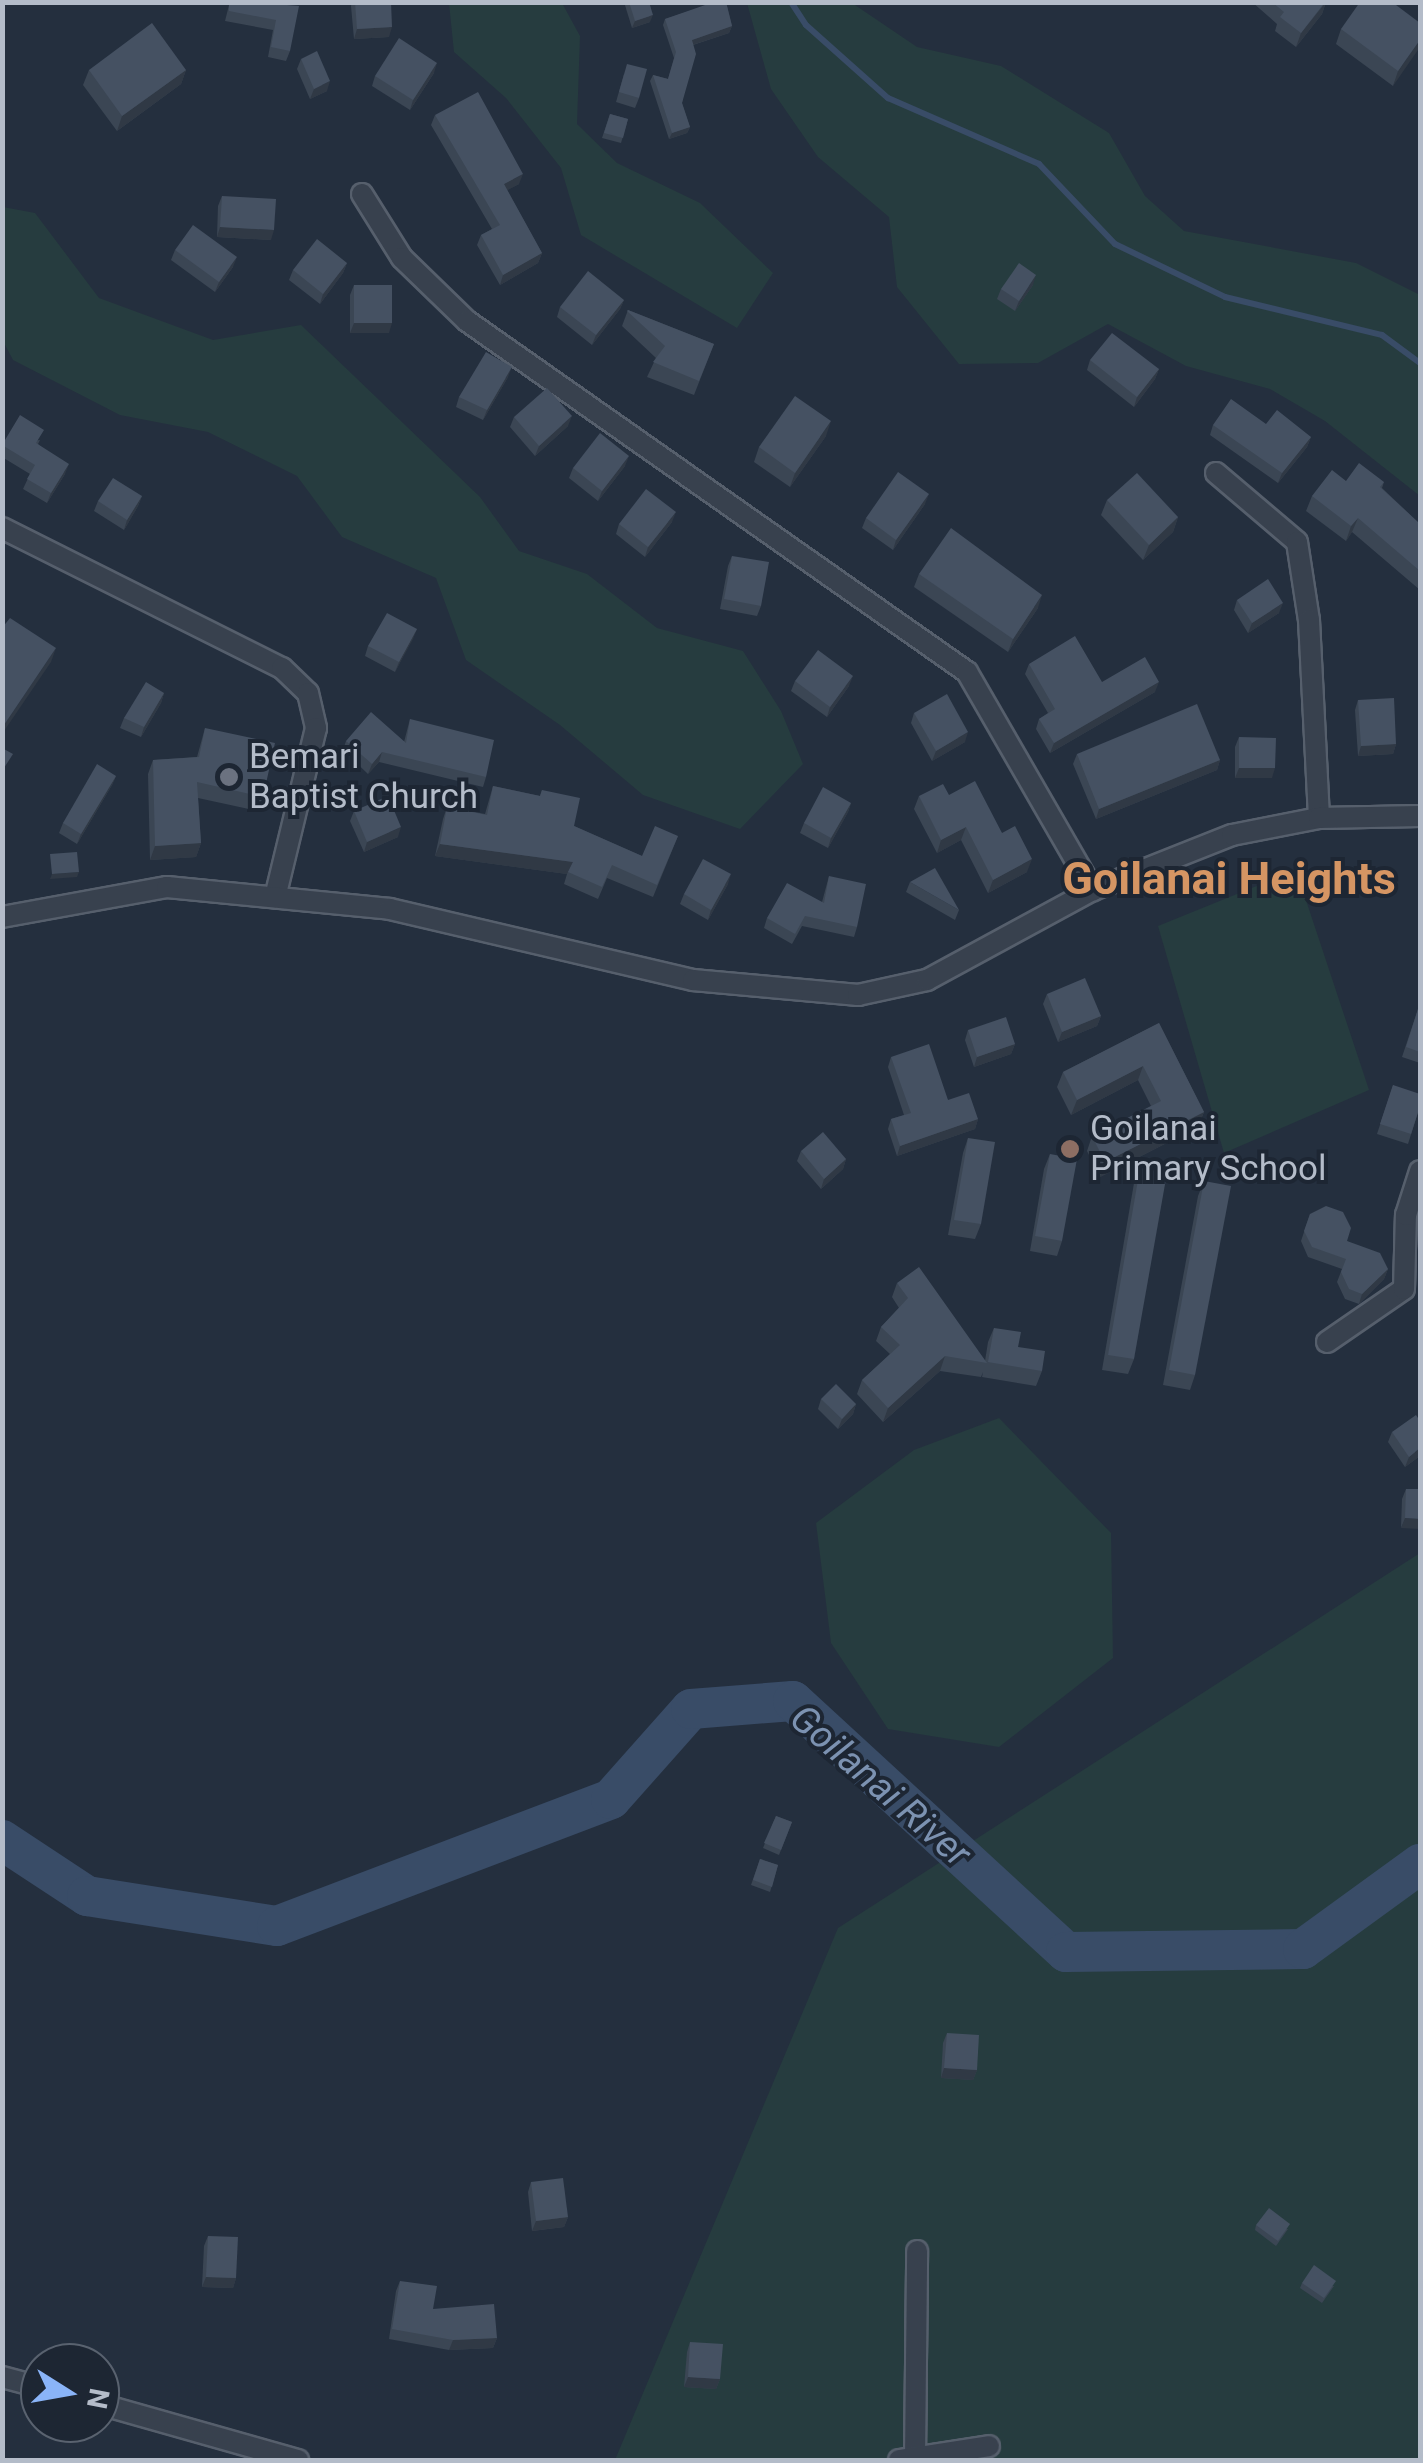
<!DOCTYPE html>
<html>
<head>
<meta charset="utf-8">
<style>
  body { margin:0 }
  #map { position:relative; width:1423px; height:2463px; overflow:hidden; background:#242f3e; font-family:Roboto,sans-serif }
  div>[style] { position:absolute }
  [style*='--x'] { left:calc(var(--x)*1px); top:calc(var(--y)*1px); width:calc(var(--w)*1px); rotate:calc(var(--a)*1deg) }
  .green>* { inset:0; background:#263c3f }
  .stream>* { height:6px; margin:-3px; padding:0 3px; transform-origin:3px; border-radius:3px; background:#394c67 }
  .river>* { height:40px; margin:-20px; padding:0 20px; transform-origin:20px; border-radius:20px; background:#394c67 }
  .roads { filter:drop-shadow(2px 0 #565f6c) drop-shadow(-2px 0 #565f6c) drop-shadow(0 2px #565f6c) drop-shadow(0 -2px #565f6c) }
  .street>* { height:20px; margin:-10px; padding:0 10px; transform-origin:10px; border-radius:10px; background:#38414e }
  .wall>* { inset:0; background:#3b4654 }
  .shaded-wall>* { inset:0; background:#303945 }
  .building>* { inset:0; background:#455162 }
  .dots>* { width:28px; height:28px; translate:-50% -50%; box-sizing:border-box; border:5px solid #1d2633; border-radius:50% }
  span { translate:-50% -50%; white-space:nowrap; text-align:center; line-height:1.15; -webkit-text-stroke:8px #1d2633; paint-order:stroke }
  .poi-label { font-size:35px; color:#b4bcc9 }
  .left { translate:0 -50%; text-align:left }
  .water-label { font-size:38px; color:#7c92b1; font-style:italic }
  .district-label { font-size:45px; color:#d59563; font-weight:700 }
  .frame { position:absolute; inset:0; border:5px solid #b4bcc9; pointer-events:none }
  .north { position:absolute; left:20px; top:2343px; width:100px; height:100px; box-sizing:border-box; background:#1d2633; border:2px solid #59626f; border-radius:50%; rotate:101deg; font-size:28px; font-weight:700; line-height:40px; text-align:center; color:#b4bcc9 }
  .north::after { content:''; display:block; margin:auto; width:35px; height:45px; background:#8ab4f8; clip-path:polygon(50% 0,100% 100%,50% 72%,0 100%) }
</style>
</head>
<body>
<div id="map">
  <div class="green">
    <div style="clip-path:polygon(449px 3px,562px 3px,580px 36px,577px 124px,617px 163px,700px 203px,773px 273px,737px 328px,581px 235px,561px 168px,506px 98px,454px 52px)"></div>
    <div style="clip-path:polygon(747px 3px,852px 3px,917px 47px,1001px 66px,1109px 133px,1145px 196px,1184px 231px,1356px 263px,1420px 295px,1420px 496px,1325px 421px,1270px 389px,1186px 366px,1108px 324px,1038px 363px,959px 364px,897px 287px,889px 217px,818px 157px,771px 89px)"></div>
    <div style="clip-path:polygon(3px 207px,35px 213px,99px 298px,213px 340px,301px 325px,480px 497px,519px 551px,587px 574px,657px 628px,743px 651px,781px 711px,803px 764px,740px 829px,643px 795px,560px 725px,466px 660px,436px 578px,342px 537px,297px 476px,208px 432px,120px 415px,13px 360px,3px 341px)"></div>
    <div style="clip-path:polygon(1296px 870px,1369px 1090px,1224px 1153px,1158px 926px)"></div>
    <div style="clip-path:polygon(999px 1418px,1111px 1533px,1113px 1658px,999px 1747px,888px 1729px,831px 1643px,816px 1523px,914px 1450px)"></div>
    <div style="clip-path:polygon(1420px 1553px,1420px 2460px,615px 2460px,838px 1928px)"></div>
  </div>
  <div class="stream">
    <div style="--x:791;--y:2;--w:27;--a:57"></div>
    <div style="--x:806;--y:25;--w:110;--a:41.7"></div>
    <div style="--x:888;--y:98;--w:165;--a:23.6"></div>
    <div style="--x:1039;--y:164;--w:110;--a:46.5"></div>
    <div style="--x:1115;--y:244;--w:122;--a:25.7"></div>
    <div style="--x:1225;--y:297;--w:162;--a:13.6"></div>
    <div style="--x:1382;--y:335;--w:47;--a:36.4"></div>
  </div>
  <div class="river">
    <div style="--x:2;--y:1840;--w:102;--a:33.4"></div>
    <div style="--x:87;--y:1896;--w:192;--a:9"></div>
    <div style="--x:277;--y:1926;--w:357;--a:-20.8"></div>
    <div style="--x:611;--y:1799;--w:120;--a:-48.4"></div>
    <div style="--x:691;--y:1709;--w:102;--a:-4.5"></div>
    <div style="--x:793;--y:1701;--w:371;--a:42.6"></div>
    <div style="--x:1066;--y:1952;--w:237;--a:-0.7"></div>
    <div style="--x:1303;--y:1949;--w:145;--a:-36"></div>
  </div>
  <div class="roads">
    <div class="street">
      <div style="--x:362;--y:194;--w:75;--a:58"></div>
      <div style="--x:402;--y:258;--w:91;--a:44.1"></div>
      <div style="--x:467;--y:321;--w:611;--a:35.07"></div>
      <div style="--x:967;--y:672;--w:252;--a:60"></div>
      <div style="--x:1216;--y:473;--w:106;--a:40.4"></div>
      <div style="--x:1297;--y:542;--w:79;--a:81.3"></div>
      <div style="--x:1309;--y:620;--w:198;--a:87.1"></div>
      <div style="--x:2;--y:528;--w:313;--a:26.6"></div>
      <div style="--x:282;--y:668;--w:36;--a:44"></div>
      <div style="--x:308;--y:693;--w:36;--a:77"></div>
      <div style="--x:316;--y:728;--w:174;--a:103.6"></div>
      <div style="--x:2;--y:917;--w:168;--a:-10.3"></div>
      <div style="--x:167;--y:887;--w:224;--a:5.6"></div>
      <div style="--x:390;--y:909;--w:311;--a:13.2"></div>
      <div style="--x:693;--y:980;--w:166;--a:5.2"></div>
      <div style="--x:858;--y:995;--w:71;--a:-12.3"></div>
      <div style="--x:927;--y:980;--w:189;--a:-28.5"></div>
      <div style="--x:1093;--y:890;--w:149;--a:-21.6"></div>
      <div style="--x:1232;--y:835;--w:89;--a:-11.1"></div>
      <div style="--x:1319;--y:818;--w:101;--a:-1.1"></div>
      <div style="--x:1327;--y:1342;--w:93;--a:-34.5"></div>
      <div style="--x:1404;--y:1289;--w:74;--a:-88.5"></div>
      <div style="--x:1406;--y:1215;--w:46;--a:-72.3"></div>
      <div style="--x:2;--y:2377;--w:39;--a:15"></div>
      <div style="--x:100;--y:2404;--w:206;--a:15.8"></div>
      <div style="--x:915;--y:2458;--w:207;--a:-89.4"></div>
      <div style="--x:899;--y:2460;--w:91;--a:-8.8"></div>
    </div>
  </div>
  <div class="wall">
    <div style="clip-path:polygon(249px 2px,276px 2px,290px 51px,286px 61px,268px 57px,273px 30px,225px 21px,229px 5px)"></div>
    <div style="clip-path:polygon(352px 2px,391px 2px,389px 37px,354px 39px,351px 6px)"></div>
    <div style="clip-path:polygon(624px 2px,649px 2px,650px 22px,632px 28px)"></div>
    <div style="clip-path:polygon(704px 2px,726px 2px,732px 26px,729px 33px,693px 45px,682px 103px,690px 127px,687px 133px,669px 139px,650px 81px,653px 75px,668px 79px,674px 58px,663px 25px,665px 19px,705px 6px)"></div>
    <div style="clip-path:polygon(1252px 2px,1326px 2px,1322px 14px,1296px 47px,1275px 31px,1277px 24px)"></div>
    <div style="clip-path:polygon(1420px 23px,1393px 86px,1336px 44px,1341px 29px)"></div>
    <div style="clip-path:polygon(301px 59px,327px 91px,310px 99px,297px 69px)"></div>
    <div style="clip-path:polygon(89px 70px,186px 70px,181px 84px,117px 131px,83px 85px)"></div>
    <div style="clip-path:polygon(434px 73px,410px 110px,372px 86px,375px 76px)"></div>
    <div style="clip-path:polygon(624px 74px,639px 98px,635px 108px,616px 102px)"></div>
    <div style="clip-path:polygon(610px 114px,628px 119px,621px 143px,602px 138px)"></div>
    <div style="clip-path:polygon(435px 115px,519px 184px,507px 190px,542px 253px,538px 263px,500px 285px,477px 245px,481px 235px,492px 229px,431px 125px)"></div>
    <div style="clip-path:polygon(222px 196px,271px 240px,217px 237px,218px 206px)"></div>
    <div style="clip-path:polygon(175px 250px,233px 267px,215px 292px,171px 260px)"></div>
    <div style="clip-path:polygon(347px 263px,343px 273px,320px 304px,289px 280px,293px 270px)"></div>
    <div style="clip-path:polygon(354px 285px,389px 333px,350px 333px,350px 295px)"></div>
    <div style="clip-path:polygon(1033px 285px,1015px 311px,997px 299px,1001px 289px)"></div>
    <div style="clip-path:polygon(624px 300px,620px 309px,592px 345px,557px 317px,560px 307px)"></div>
    <div style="clip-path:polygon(628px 310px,714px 344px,694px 395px,647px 377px,656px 358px,622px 326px)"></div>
    <div style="clip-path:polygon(1090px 360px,1159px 369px,1155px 379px,1134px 407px,1087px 370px)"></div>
    <div style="clip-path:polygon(508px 377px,483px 420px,456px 407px,459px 397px)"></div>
    <div style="clip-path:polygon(514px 417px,568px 426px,535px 456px,510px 427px)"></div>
    <div style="clip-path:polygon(1266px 424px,1311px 437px,1307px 447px,1278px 483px,1210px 435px,1213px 425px)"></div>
    <div style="clip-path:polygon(826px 436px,790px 487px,754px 462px,759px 447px)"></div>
    <div style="clip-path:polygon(40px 440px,38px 444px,65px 474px,47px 503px,23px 489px,30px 474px,2px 457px,2px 445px)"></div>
    <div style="clip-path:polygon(625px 466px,598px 501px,569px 478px,573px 468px)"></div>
    <div style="clip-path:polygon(1346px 481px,1384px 482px,1382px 488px,1420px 524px,1420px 590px,1352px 532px,1346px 541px,1306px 511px,1312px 496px)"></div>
    <div style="clip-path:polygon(142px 496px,138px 506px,124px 530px,94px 511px,98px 501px)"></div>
    <div style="clip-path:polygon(1107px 500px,1178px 517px,1173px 532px,1143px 560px,1101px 515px)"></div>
    <div style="clip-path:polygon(925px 504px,893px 550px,862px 528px,866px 518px)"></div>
    <div style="clip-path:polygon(672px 522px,645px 557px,616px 534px,619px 524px)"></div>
    <div style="clip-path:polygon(732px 556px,761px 606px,757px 616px,720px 609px,728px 566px)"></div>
    <div style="clip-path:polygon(919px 574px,1038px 608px,1008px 652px,914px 587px)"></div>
    <div style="clip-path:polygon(1237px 600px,1279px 613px,1248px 633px,1234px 610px)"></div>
    <div style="clip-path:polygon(417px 629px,395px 672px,365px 656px,368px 646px)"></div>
    <div style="clip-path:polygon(1029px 664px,1102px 682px,1155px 692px,1050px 753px,1036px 729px,1039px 719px,1048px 713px,1025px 674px)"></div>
    <div style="clip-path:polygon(795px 681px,849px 686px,827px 717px,791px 691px)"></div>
    <div style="clip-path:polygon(164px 693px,161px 703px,141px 737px,120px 728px,124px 718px)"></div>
    <div style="clip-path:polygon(1358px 700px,1396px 744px,1393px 754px,1358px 756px,1355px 710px)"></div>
    <div style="clip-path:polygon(914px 713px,965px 742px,932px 761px,911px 723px)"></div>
    <div style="clip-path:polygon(410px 719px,486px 777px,483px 787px,379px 762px,368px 774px,343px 750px,346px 741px,404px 742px)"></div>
    <div style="clip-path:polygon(205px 728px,263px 797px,258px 811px,198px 798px,201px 843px,196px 857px,150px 860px,148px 774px,153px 760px,197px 757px)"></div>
    <div style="clip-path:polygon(1239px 737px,1272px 778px,1235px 778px,1235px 747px)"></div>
    <div style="clip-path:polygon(1077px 754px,1220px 760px,1217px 770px,1096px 819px,1073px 764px)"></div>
    <div style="clip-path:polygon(116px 776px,112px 785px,77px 844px,59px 833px,63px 823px)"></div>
    <div style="clip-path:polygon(493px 786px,540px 796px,542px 790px,574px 826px,642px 856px,678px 836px,653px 897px,607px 878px,598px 899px,564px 884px,567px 874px,435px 856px,443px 819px,447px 807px,485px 814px)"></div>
    <div style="clip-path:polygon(949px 795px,1002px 833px,1027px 872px,988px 893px,961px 840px,937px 853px,914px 809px,919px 796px)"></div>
    <div style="clip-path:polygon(851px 803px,848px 812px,828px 848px,800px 833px,804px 823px)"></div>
    <div style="clip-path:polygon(354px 811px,398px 837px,364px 852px,350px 821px)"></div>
    <div style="clip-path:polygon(829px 876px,857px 927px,854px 937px,802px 926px,792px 944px,764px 928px,767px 918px,822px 902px)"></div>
    <div style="clip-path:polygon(910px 882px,959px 910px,955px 920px,906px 892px)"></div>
    <div style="clip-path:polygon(728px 884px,708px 920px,680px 904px,684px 894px)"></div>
    <div style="clip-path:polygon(1047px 994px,1101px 1016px,1097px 1026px,1058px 1042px,1043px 1004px)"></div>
    <div style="clip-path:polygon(1418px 1009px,1420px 1009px,1420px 1063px,1402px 1057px)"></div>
    <div style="clip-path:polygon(1159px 1023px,1204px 1112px,1198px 1127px,1100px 1177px,1087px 1151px,1092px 1136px,1151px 1106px,1138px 1080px,1071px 1115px,1057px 1087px,1063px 1072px)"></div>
    <div style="clip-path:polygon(968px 1030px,1015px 1044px,1011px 1054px,974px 1067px,965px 1040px)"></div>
    <div style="clip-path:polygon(891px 1057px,948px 1100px,978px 1119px,975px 1129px,897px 1156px,888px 1129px,891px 1119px,904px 1115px,888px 1067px)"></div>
    <div style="clip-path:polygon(1393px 1085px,1420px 1106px,1408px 1144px,1377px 1134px)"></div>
    <div style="clip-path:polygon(968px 1138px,981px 1224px,975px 1239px,948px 1235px,963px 1153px)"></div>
    <div style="clip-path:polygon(801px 1151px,846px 1159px,843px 1169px,821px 1189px,797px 1161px)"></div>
    <div style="clip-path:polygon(1050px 1154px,1062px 1241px,1057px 1256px,1030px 1251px,1044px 1169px)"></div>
    <div style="clip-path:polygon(1140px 1168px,1134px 1359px,1128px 1374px,1102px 1370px,1134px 1183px)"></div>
    <div style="clip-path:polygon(1204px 1181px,1195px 1375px,1190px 1390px,1163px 1385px,1198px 1196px)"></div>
    <div style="clip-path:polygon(1310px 1214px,1347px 1241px,1388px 1269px,1384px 1279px,1359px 1304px,1345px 1299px,1337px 1282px,1342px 1269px,1308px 1257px,1301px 1241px)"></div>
    <div style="clip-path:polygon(897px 1283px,985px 1361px,988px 1342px,994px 1328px,1018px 1347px,1042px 1371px,1036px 1386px,982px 1377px,983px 1372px,981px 1377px,940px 1371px,883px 1422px,857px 1394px,862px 1380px,890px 1354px,876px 1341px,881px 1327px,899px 1308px,892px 1297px)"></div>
    <div style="clip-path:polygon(821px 1399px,856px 1404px,853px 1414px,838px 1429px,818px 1409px)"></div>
    <div style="clip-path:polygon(1392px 1432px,1420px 1456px,1405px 1467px,1388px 1442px)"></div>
    <div style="clip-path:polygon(1406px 1489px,1420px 1489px,1401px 1528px,1402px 1499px)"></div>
    <div style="clip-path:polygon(776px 1816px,792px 1822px,779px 1855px,763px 1848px)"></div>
    <div style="clip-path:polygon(760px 1859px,778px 1865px,770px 1892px,751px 1885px)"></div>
    <div style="clip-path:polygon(947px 2033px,977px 2070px,973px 2080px,941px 2078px,943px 2043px)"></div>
    <div style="clip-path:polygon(531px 2182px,568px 2217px,564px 2227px,532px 2231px,528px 2192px)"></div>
    <div style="clip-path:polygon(1256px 2225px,1288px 2229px,1276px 2246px,1255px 2230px)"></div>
    <div style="clip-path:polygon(208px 2236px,236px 2278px,233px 2288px,202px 2287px,204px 2246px)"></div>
    <div style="clip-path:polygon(400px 2281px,433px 2309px,497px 2338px,493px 2348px,449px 2350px,389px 2339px,396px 2291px)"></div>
    <div style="clip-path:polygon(1302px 2283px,1334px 2286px,1322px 2303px,1300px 2288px)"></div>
    <div style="clip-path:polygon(690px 2342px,720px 2379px,716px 2389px,684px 2387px,687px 2352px)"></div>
  </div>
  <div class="shaded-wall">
    <div style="clip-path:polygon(1326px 2px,1322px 14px,1296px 47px,1301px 33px)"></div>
    <div style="clip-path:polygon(653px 15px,650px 22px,632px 28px,635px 21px)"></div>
    <div style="clip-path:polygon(732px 26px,729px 33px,689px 46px,692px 40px)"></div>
    <div style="clip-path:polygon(392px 27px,389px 37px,354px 39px,357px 29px)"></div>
    <div style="clip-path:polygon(1420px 40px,1420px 47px,1393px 86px,1398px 71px)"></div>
    <div style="clip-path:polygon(437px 63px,434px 73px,410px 110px,413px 100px)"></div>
    <div style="clip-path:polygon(186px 70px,181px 84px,117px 131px,122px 116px)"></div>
    <div style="clip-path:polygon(330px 81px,327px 91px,310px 99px,314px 89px)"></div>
    <div style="clip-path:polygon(690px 127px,687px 133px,669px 139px,672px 133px)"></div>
    <div style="clip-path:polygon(523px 174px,519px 184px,500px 194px,504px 184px)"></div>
    <div style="clip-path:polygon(220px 227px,274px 230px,271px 240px,217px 237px)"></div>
    <div style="clip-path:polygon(542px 253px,538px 263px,500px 285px,503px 275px)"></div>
    <div style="clip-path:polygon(237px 257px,233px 267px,215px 292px,219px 282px)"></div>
    <div style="clip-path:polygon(347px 263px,343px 273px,320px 304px,323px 294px)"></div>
    <div style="clip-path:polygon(1036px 275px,1033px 285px,1015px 311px,1019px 301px)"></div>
    <div style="clip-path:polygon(624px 300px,620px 309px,592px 345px,596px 335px)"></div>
    <div style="clip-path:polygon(354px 323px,392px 323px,389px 333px,350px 333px)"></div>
    <div style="clip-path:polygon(512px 367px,508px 377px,483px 420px,487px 410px)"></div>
    <div style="clip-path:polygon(1159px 369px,1155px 379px,1134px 407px,1137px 397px)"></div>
    <div style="clip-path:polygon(572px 416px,568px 426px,535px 456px,539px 446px)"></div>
    <div style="clip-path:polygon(831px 421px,826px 436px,790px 487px,795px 473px)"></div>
    <div style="clip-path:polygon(1311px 437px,1307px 447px,1278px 483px,1282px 473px)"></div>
    <div style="clip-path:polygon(629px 456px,625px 466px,598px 501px,602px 491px)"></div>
    <div style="clip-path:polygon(69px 464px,65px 474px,47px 503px,51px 493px)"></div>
    <div style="clip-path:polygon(929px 494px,925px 504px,893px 550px,896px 540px)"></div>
    <div style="clip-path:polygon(142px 496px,138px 506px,124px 530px,127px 520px)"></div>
    <div style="clip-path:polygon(676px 512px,672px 522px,645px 557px,648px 547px)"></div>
    <div style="clip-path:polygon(1178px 517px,1173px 532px,1143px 560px,1149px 545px)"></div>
    <div style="clip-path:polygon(1358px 518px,1352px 532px,1346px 541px,1351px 526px)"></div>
    <div style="clip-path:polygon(1042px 595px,1038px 608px,1008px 652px,1013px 639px)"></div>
    <div style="clip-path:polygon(1283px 603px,1279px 613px,1248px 633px,1252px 623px)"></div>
    <div style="clip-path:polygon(417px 629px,413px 639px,395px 672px,399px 662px)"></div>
    <div style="clip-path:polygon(56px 648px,51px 662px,2px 734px,2px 728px)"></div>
    <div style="clip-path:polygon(853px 676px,849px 686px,827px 717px,830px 707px)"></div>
    <div style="clip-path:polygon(1159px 682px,1155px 692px,1050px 753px,1054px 743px)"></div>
    <div style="clip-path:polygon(164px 693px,161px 703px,141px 737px,144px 727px)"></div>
    <div style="clip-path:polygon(968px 732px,965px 742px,932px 761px,936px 751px)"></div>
    <div style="clip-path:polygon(1396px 744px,1393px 754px,1358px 756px,1361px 746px)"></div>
    <div style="clip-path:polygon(382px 752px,379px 762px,368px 774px,372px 764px)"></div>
    <div style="clip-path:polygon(1220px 760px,1217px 770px,1096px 819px,1099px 809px)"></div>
    <div style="clip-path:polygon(1239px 768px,1275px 768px,1272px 778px,1235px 778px)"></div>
    <div style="clip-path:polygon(116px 776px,112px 785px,77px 844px,81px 834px)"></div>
    <div style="clip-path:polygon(851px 803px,848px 812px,828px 848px,831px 838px)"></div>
    <div style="clip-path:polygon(401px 827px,398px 837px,364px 852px,367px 842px)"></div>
    <div style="clip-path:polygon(966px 827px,961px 840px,937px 853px,941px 840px)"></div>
    <div style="clip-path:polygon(201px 843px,196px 857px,150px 860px,155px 846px)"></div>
    <div style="clip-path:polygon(440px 844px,573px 862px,567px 874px,435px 856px)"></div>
    <div style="clip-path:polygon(1032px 859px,1027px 872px,988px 893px,993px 880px)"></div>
    <div style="clip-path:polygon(79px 872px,77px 877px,50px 879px,52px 874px)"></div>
    <div style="clip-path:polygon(731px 874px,728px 884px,708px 920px,711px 910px)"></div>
    <div style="clip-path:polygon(1101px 1016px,1097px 1026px,1058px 1042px,1062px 1032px)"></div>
    <div style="clip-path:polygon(1015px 1044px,1011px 1054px,974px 1067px,977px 1057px)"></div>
    <div style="clip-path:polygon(1143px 1066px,1138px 1080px,1071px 1115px,1077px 1100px)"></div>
    <div style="clip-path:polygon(1204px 1112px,1198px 1127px,1100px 1177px,1105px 1162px)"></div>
    <div style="clip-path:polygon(978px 1119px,975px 1129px,897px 1156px,900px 1146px)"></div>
    <div style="clip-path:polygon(846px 1159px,843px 1169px,821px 1189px,824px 1179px)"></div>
    <div style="clip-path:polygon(1388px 1269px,1384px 1279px,1359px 1304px,1362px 1294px)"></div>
    <div style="clip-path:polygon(945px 1356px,940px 1371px,883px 1422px,888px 1408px)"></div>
    <div style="clip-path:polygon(856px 1404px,853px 1414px,838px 1429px,842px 1419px)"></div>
    <div style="clip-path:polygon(1420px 1448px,1420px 1456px,1405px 1467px,1409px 1457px)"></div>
    <div style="clip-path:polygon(1405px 1518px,1420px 1519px,1420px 1529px,1401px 1528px)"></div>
    <div style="clip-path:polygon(944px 2068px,977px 2070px,973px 2080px,941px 2078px)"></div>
    <div style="clip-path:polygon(568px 2217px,564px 2227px,532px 2231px,536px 2221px)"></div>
    <div style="clip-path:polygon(206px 2277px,236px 2278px,233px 2288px,202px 2287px)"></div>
    <div style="clip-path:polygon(497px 2338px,493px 2348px,449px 2350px,453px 2340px)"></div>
    <div style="clip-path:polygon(688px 2377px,720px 2379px,716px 2389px,684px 2387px)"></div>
  </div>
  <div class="building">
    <div style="clip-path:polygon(250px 2px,299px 6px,290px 51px,271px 47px,276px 20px,229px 11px,229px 5px)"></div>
    <div style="clip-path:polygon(355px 2px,391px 2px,392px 27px,357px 29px)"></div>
    <div style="clip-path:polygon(629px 2px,649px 2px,653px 15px,635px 21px)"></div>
    <div style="clip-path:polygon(708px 2px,726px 2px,732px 26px,692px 40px,696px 54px,682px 103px,690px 127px,672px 133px,653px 75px,668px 79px,676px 52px,665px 19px,708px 4px)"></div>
    <div style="clip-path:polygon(1272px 2px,1325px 2px,1301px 33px,1280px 17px,1284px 12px)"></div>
    <div style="clip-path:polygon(1360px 2px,1392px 2px,1420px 23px,1420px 40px,1398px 71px,1341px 29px)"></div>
    <div style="clip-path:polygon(152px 23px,186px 70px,122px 116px,89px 70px)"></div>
    <div style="clip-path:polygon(399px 38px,437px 63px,413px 100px,375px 76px)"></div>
    <div style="clip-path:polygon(317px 51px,330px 81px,314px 89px,301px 59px)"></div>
    <div style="clip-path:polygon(627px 64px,647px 69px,639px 98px,619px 92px)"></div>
    <div style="clip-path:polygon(478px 92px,523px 174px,504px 184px,542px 253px,503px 275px,481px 235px,500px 225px,435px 115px)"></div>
    <div style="clip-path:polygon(610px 114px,628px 119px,623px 138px,604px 133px)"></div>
    <div style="clip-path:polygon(222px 196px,276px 199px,274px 230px,220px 227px)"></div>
    <div style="clip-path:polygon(193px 225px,237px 257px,219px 282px,175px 250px)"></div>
    <div style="clip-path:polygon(317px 239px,347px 263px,323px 294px,293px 270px)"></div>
    <div style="clip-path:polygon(1019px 263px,1036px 275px,1019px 301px,1001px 289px)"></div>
    <div style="clip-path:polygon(588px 271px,624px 300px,596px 335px,560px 307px)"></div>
    <div style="clip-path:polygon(354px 285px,392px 285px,392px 323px,354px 323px)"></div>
    <div style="clip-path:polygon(628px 310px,714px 344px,699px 381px,653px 362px,665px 346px,627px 311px)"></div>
    <div style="clip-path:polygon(1112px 333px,1159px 369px,1137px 397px,1090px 360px)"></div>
    <div style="clip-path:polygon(486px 352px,512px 367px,487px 410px,459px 397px)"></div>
    <div style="clip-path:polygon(547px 388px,572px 416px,539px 446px,514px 417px)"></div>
    <div style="clip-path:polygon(795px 396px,831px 421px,795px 473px,759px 447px)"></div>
    <div style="clip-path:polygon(1231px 399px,1266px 424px,1277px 410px,1311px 437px,1282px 473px,1213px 425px)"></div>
    <div style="clip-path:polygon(20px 415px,44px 430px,36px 443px,69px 464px,51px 493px,27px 479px,35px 465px,2px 445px)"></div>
    <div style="clip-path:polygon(600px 433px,629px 456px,602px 491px,573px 468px)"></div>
    <div style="clip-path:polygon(1359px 463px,1384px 482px,1380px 487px,1420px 524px,1420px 571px,1358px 518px,1351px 526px,1312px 496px,1332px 470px,1346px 481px)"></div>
    <div style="clip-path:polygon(898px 472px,929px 494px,896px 540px,866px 518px)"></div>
    <div style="clip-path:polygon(1137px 473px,1178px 517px,1149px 545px,1107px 500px)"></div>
    <div style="clip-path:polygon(113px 478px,142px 496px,127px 520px,98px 501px)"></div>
    <div style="clip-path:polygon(646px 489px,676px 512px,648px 547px,619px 524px)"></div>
    <div style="clip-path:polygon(951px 528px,1042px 595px,1013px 639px,919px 574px)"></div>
    <div style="clip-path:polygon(732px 556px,769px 562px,761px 606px,724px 599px)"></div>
    <div style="clip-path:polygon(1268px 579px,1283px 603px,1252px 623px,1237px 600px)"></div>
    <div style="clip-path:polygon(387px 613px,417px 629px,399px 662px,368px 646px)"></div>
    <div style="clip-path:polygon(10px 618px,56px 648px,2px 728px,2px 628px)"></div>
    <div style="clip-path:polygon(1075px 636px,1102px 682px,1145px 657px,1159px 682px,1054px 743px,1039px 719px,1055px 709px,1029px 664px)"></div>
    <div style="clip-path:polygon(818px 650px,853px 676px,830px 707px,795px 681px)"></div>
    <div style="clip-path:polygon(146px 682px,164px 693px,144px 727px,124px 718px)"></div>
    <div style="clip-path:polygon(947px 694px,968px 732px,936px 751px,914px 713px)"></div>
    <div style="clip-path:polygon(1394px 698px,1396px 744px,1361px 746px,1358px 700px)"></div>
    <div style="clip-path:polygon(1197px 704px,1220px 760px,1099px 809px,1077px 754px)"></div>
    <div style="clip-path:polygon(371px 712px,406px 743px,410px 719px,494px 740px,486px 777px,382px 752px,372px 764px,346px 741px)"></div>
    <div style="clip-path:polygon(205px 728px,275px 743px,263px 797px,197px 782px,201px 843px,155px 846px,153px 760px,199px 757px)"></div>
    <div style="clip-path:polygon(1239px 737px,1276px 738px,1275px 768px,1239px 768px)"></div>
    <div style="clip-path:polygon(2px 748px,13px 754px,2px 771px)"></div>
    <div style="clip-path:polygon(97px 764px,116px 776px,81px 834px,63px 823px)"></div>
    <div style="clip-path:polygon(975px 781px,1002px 833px,1015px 826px,1032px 859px,993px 880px,966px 827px,941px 840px,919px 796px,943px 784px,949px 795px)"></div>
    <div style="clip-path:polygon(493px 786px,540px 796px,542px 790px,580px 798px,574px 826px,642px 856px,655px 826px,678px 836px,657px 885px,612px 865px,602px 887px,568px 872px,573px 862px,440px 844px,447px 807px,487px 815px)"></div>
    <div style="clip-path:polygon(823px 787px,851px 803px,831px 838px,804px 823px)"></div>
    <div style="clip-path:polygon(388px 796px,401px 827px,367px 842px,354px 811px)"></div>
    <div style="clip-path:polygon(77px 852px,79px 872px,52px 874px,50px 854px)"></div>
    <div style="clip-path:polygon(703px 859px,731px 874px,711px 910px,684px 894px)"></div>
    <div style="clip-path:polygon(935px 868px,959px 910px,910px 882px)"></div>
    <div style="clip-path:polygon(829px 876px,866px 884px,857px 927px,805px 916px,795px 934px,767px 918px,787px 883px,824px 903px)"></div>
    <div style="clip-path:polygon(1085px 978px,1101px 1016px,1062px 1032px,1047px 994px)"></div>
    <div style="clip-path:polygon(1418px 1009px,1420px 1009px,1420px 1052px,1406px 1047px)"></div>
    <div style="clip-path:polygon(1006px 1017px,1015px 1044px,977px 1057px,968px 1030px)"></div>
    <div style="clip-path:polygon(1159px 1023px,1204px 1112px,1105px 1162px,1092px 1136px,1161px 1101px,1143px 1066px,1077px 1100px,1063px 1072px)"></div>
    <div style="clip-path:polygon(929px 1044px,948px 1100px,969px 1093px,978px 1119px,900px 1146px,891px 1119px,911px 1113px,891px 1057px)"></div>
    <div style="clip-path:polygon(1393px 1085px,1420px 1094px,1420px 1106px,1411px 1134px,1380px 1124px)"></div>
    <div style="clip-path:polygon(823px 1132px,846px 1159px,824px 1179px,801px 1151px)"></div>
    <div style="clip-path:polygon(968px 1138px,995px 1142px,981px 1224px,954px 1220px)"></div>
    <div style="clip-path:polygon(1050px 1154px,1077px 1159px,1062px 1241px,1035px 1236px)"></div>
    <div style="clip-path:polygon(1140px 1168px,1167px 1173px,1134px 1359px,1108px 1355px)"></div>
    <div style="clip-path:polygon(1204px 1181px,1231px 1186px,1195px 1375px,1169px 1370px)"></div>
    <div style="clip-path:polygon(1326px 1206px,1343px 1212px,1351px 1228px,1347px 1241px,1380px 1253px,1388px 1269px,1362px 1294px,1349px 1289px,1341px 1272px,1346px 1259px,1312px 1247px,1304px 1231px,1310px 1214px)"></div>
    <div style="clip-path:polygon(919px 1267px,987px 1363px,945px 1356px,888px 1408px,862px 1380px,900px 1345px,881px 1327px,908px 1298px,897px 1283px)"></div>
    <div style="clip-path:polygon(994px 1328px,1021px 1332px,1018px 1347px,1045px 1351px,1042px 1371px,988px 1362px)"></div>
    <div style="clip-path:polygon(836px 1384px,856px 1404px,842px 1419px,821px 1399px)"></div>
    <div style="clip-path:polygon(1416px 1415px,1420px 1421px,1420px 1448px,1409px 1457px,1392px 1432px)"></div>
    <div style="clip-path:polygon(1406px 1489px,1420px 1489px,1420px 1519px,1405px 1518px)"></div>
    <div style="clip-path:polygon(776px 1816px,792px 1822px,781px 1850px,764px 1843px)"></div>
    <div style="clip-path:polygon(760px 1859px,778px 1865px,772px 1887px,753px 1880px)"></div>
    <div style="clip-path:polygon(947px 2033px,979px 2035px,977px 2070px,944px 2068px)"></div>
    <div style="clip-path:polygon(563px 2178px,568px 2217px,536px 2221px,531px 2182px)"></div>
    <div style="clip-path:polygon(1269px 2208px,1290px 2224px,1278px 2241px,1256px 2225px)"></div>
    <div style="clip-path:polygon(208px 2236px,238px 2237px,236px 2278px,206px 2277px)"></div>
    <div style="clip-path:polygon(1314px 2265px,1336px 2281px,1324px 2298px,1302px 2283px)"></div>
    <div style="clip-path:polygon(400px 2281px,437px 2286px,433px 2309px,494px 2304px,497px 2338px,453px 2340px,392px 2329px)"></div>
    <div style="clip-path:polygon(690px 2342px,723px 2344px,720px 2379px,688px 2377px)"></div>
  </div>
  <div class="dots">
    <div style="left:229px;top:777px;background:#6b7280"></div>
    <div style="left:1070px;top:1149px;background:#8d6e63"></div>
  </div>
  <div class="poi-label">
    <span class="left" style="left:249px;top:777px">Bemari<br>Baptist Church</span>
    <span class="left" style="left:1090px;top:1149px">Goilanai<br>Primary School</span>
  </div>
  <div class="water-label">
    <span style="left:880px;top:1786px;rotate:41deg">Goilanai River</span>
  </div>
  <div class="district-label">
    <span style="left:1229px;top:879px">Goilanai Heights</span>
  </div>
  <div class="frame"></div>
  <div class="north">N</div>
</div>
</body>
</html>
